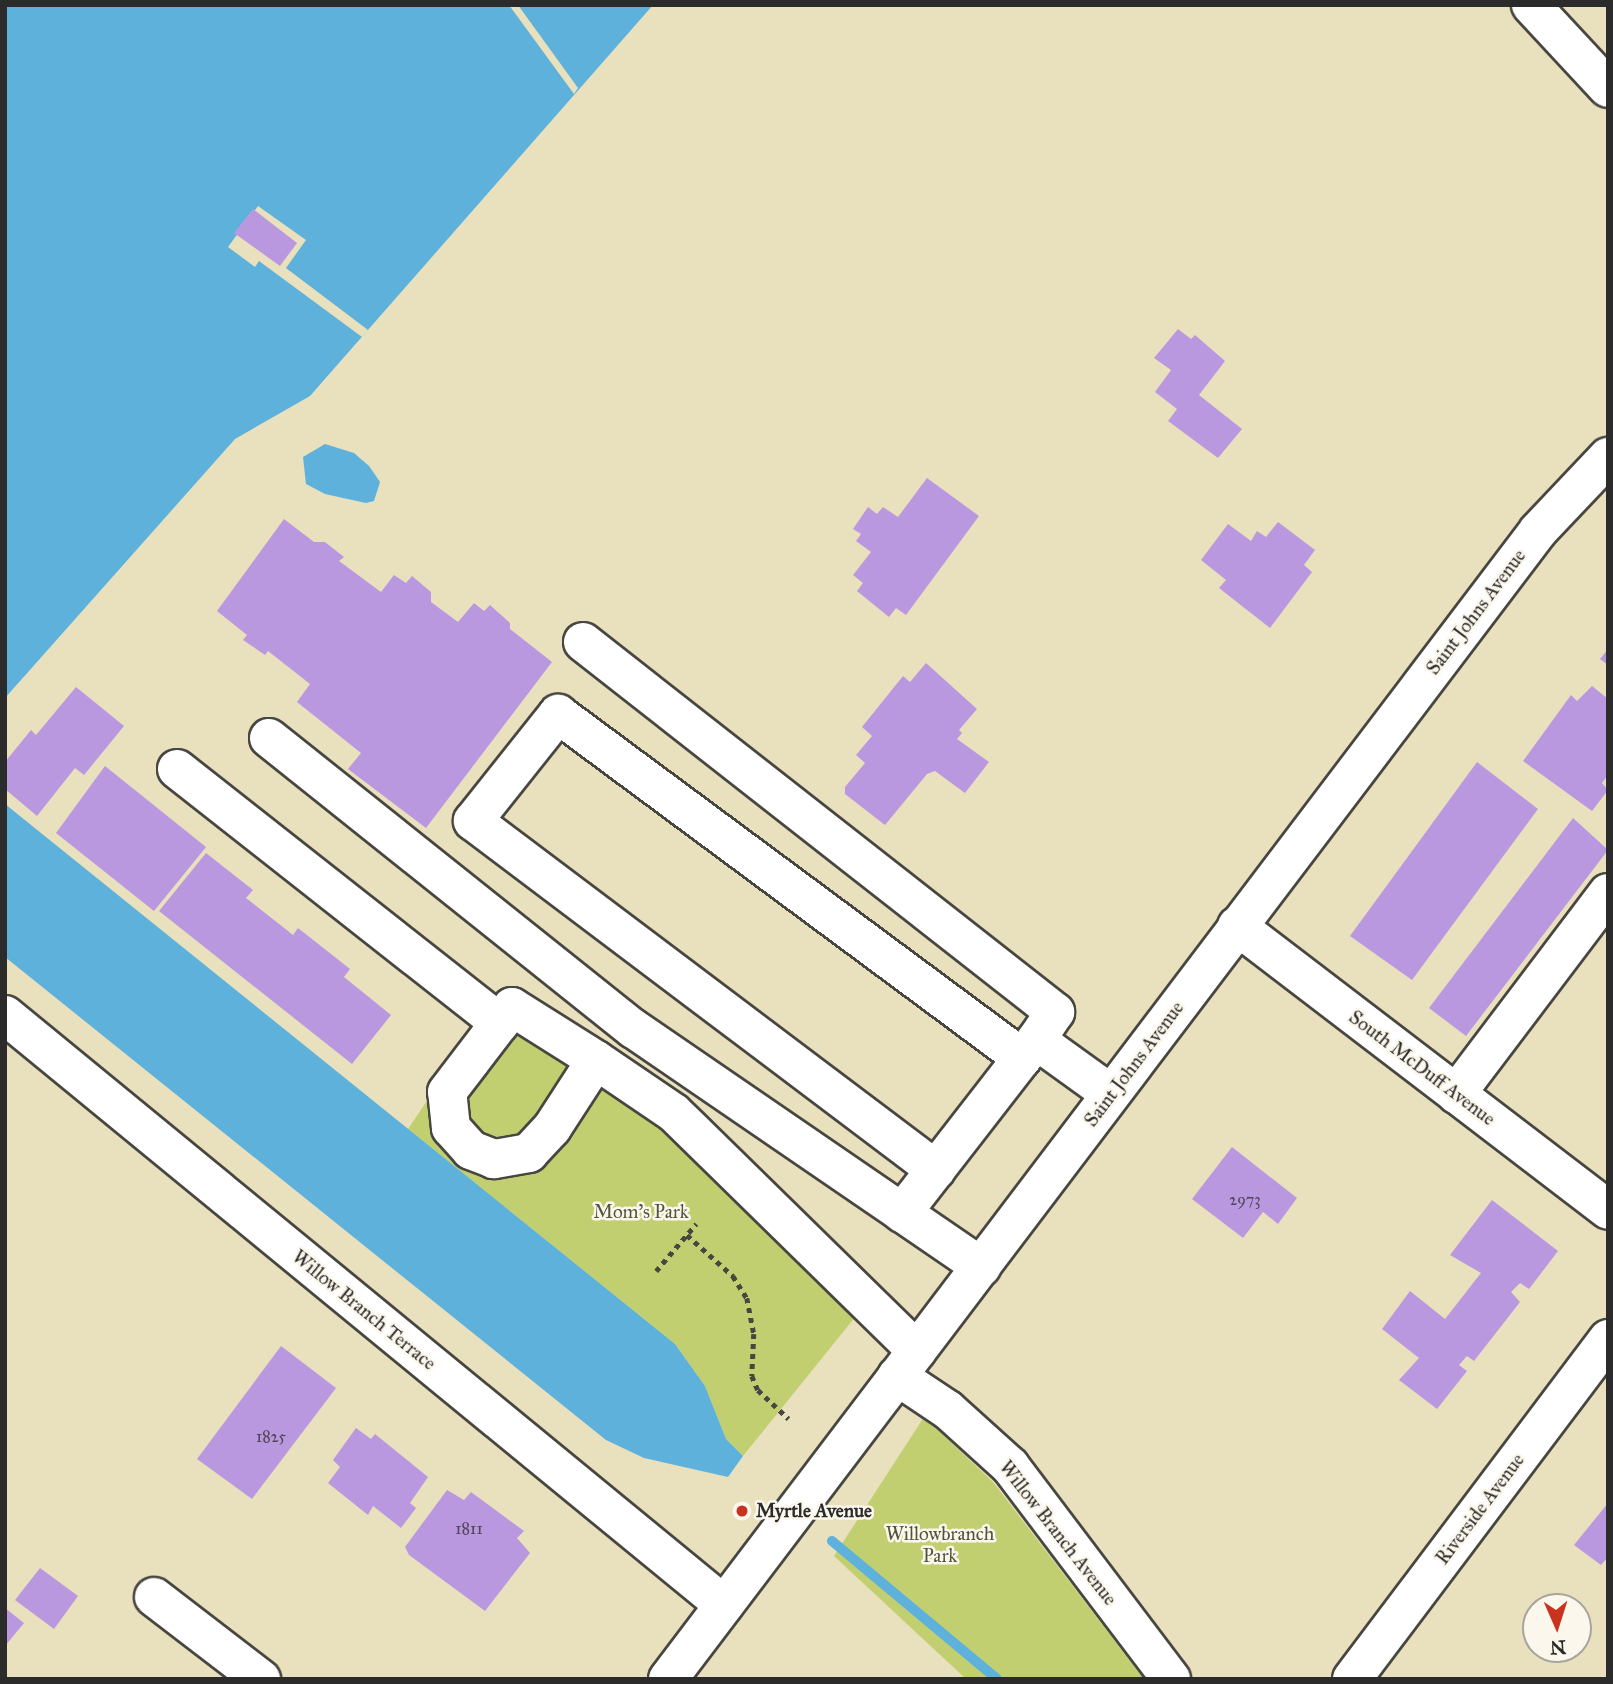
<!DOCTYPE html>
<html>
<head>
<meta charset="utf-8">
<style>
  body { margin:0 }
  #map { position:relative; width:1613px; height:1684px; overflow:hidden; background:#e9e0bd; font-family:"IM FELL Great Primer",serif }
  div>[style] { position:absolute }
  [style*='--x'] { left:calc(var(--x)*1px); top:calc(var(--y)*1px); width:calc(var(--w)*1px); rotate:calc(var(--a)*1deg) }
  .green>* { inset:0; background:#c2cf71 }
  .water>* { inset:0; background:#5eb1da }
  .pier>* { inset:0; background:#e9e0bd }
  .stream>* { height:10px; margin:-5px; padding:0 5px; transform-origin:5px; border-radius:5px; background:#5eb1da }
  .building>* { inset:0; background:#ba98e0 }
  .path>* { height:4.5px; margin-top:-2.25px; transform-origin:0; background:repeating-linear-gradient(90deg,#484641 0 5px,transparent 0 10px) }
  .roads { filter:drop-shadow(2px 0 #484641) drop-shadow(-2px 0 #484641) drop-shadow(0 2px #484641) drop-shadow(0 -2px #484641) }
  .minor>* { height:38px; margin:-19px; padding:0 19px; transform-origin:19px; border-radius:19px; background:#fff }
  .major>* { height:38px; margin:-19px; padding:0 19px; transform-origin:19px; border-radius:19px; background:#fff }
  .dots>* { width:19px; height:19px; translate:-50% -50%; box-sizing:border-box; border:4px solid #fbf7ec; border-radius:50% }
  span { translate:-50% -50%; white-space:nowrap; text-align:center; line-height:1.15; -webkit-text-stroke:5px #fbf7ec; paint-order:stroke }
  .number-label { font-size:16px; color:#4f4658 }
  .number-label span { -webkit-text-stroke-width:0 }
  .street-label { font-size:19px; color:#2b2b2b }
  .park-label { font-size:19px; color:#51543c }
  .poi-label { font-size:19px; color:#2b2b2b; font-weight:700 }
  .left { translate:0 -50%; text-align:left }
  .frame { position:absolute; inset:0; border:7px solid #2b2b2b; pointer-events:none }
  .north { position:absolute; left:1522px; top:1593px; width:70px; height:70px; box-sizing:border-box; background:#fbf7ec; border:2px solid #a8a59f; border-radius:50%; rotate:177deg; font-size:19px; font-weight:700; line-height:28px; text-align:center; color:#2b2b2b }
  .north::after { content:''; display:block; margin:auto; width:24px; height:32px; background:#c8321e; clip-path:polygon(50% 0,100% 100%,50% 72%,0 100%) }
</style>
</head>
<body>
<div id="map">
  <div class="green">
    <div style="clip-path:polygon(490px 1007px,698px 1155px,856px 1316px,743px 1456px,726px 1439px,705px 1386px,675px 1344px,408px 1129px)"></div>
    <div style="clip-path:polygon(924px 1417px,993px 1482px,1144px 1679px,966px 1679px,834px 1556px)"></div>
  </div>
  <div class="water">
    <div style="clip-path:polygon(5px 5px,653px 5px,310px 396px,235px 439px,5px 698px)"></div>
    <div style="clip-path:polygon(325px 444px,354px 453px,369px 466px,380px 482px,374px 501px,366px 503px,325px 494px,306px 484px,303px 457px)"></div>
    <div style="clip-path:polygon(5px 804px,675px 1344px,705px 1386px,726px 1439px,743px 1456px,728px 1477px,644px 1458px,606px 1440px,5px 957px)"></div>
  </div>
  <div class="pier">
    <div style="clip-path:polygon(509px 5px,518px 5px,578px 88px,574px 94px)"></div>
    <div style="clip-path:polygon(258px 206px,306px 240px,286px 268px,368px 330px,362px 337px,259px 261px,255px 267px,228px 247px)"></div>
  </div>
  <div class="stream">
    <div style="--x:832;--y:1541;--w:215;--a:39.9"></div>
  </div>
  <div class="building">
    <div style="clip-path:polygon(253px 209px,297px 243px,280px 266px,234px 233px)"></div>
    <div style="clip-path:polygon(1178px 329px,1191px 339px,1195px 335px,1225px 361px,1199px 395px,1242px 429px,1218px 458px,1168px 421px,1177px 409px,1155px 392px,1171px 370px,1154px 358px)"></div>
    <div style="clip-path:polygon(927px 478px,979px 516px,906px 615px,896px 608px,889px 617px,857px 591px,863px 583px,853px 575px,871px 552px,856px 541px,861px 534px,853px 529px,868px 507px,877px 514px,883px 507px,898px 517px)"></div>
    <div style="clip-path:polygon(284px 519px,314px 542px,325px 542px,344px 557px,339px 561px,381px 592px,394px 575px,406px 583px,412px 576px,431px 592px,431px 602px,458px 622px,474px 603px,484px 611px,490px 605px,510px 623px,510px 629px,552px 662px,426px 828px,348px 769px,361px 753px,297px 702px,310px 684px,268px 651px,265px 655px,243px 640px,247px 635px,217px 611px)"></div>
    <div style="clip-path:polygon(1278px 522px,1315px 550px,1304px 565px,1312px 572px,1270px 628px,1219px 588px,1226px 580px,1201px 560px,1228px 524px,1251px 541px,1257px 531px,1266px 537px)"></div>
    <div style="clip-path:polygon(1608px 649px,1608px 665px,1600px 659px)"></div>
    <div style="clip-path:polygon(926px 663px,977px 709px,959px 730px,962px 733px,957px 739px,989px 762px,965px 793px,935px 771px,927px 774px,885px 825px,845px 794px,845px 787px,865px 763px,856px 755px,872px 736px,862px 727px,903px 676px,910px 682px)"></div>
    <div style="clip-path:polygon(1592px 686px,1608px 699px,1608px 775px,1602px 783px,1608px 790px,1592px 811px,1523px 761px,1571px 695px,1577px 701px)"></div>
    <div style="clip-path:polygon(76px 687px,124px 726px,84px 775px,75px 768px,37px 816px,5px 789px,5px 762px,31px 730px,36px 735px)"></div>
    <div style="clip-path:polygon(1477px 762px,1538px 809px,1412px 980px,1350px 936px)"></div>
    <div style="clip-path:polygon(105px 766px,206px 847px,154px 911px,56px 833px)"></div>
    <div style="clip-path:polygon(1573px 818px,1608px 850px,1466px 1036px,1429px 1008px)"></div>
    <div style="clip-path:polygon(206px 853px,253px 890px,246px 898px,293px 935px,298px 928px,350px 969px,344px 977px,391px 1015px,352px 1064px,159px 911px)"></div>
    <div style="clip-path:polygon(1232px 1147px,1297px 1198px,1278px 1224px,1263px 1212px,1243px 1238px,1192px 1199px)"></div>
    <div style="clip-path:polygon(1492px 1200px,1558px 1251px,1529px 1289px,1520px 1283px,1511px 1292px,1520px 1302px,1474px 1361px,1467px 1356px,1459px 1365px,1467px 1371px,1437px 1409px,1399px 1380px,1419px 1358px,1382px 1329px,1410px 1291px,1445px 1319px,1481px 1273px,1450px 1255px)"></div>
    <div style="clip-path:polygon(281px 1346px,336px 1388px,252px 1499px,197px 1459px)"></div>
    <div style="clip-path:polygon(356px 1428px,371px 1439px,375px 1434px,428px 1477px,410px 1503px,416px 1508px,401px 1528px,373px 1506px,368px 1515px,328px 1483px,340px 1467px,333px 1460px)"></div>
    <div style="clip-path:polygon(447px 1490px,464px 1500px,471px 1492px,524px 1531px,517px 1538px,530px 1553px,485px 1611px,409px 1555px,405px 1547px)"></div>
    <div style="clip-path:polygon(1608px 1503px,1608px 1557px,1601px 1565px,1574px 1545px)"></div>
    <div style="clip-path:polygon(40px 1568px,78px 1596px,54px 1629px,15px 1600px)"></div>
    <div style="clip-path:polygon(5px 1608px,24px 1623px,5px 1646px)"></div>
  </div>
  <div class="path">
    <div style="--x:687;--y:1235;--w:62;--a:41.7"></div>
    <div style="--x:733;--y:1276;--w:26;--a:58"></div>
    <div style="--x:747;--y:1298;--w:37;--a:79"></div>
    <div style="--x:754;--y:1334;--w:42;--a:92.7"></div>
    <div style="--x:752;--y:1376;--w:15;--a:67"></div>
    <div style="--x:758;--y:1390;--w:42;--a:43.1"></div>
    <div style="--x:656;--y:1271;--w:62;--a:-49.6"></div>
  </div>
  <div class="roads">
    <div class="minor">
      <div style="--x:1531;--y:5;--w:113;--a:47.1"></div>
      <div style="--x:583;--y:642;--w:600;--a:38.09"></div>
      <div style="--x:1055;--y:1012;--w:34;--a:124"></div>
      <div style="--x:1036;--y:1040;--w:92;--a:35.8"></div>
      <div style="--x:269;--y:738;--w:467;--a:38.6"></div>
      <div style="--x:634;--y:1029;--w:421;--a:34.4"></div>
      <div style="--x:177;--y:769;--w:411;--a:38.2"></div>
      <div style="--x:5;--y:1015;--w:930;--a:39.37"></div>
      <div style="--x:596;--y:1060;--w:81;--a:122.9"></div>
      <div style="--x:552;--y:1128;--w:34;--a:133"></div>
      <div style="--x:529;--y:1153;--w:36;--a:170"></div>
      <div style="--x:494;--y:1159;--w:25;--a:-159"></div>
      <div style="--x:471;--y:1150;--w:30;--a:-132"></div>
      <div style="--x:451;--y:1128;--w:36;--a:-96"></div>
      <div style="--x:447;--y:1092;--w:107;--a:-52.6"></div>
      <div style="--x:512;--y:1007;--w:99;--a:32.2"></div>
      <div style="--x:596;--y:1060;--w:94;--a:34.2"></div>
      <div style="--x:674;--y:1113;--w:340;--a:44.4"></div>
      <div style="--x:1456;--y:1094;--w:252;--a:-52.9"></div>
      <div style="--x:936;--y:1170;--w:580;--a:-142.99"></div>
      <div style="--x:473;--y:821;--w:137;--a:-51.5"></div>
      <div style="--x:558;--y:714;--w:578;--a:36.55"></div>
      <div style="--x:902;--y:1213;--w:219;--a:-52.2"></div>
      <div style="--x:897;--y:1376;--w:61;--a:33.7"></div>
      <div style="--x:948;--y:1410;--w:84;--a:42.1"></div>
      <div style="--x:1010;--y:1466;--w:267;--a:52.9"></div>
      <div style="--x:154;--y:1597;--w:135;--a:37.5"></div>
      <div style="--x:1352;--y:1679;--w:426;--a:-53"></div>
    </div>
    <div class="major">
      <div style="--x:1237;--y:926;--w:467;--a:37.4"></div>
      <div style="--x:668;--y:1679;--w:1440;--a:-52.84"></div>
      <div style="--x:1538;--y:531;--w:102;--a:-46.6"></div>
    </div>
  </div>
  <div class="dots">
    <div style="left:742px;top:1511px;background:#c8321e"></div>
  </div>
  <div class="number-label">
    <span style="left:1245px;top:1200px">2973</span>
    <span style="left:271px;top:1437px">1825</span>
    <span style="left:469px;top:1529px">1811</span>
  </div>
  <div class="street-label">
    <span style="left:1476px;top:612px;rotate:-53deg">Saint Johns Avenue</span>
    <span style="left:1134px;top:1064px;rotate:-53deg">Saint Johns Avenue</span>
    <span style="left:1422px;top:1068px;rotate:37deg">South McDuff Avenue</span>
    <span style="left:364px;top:1310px;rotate:39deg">Willow Branch Terrace</span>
    <span style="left:1480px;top:1509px;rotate:-53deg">Riverside Avenue</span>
    <span style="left:1058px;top:1533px;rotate:52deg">Willow Branch Avenue</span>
  </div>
  <div class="park-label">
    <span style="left:641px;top:1212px">Mom's Park</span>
    <span style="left:940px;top:1545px">Willowbranch<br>Park</span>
  </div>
  <div class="poi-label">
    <span class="left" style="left:756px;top:1511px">Myrtle Avenue</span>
  </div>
  <div class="frame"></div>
  <div class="north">N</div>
</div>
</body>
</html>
